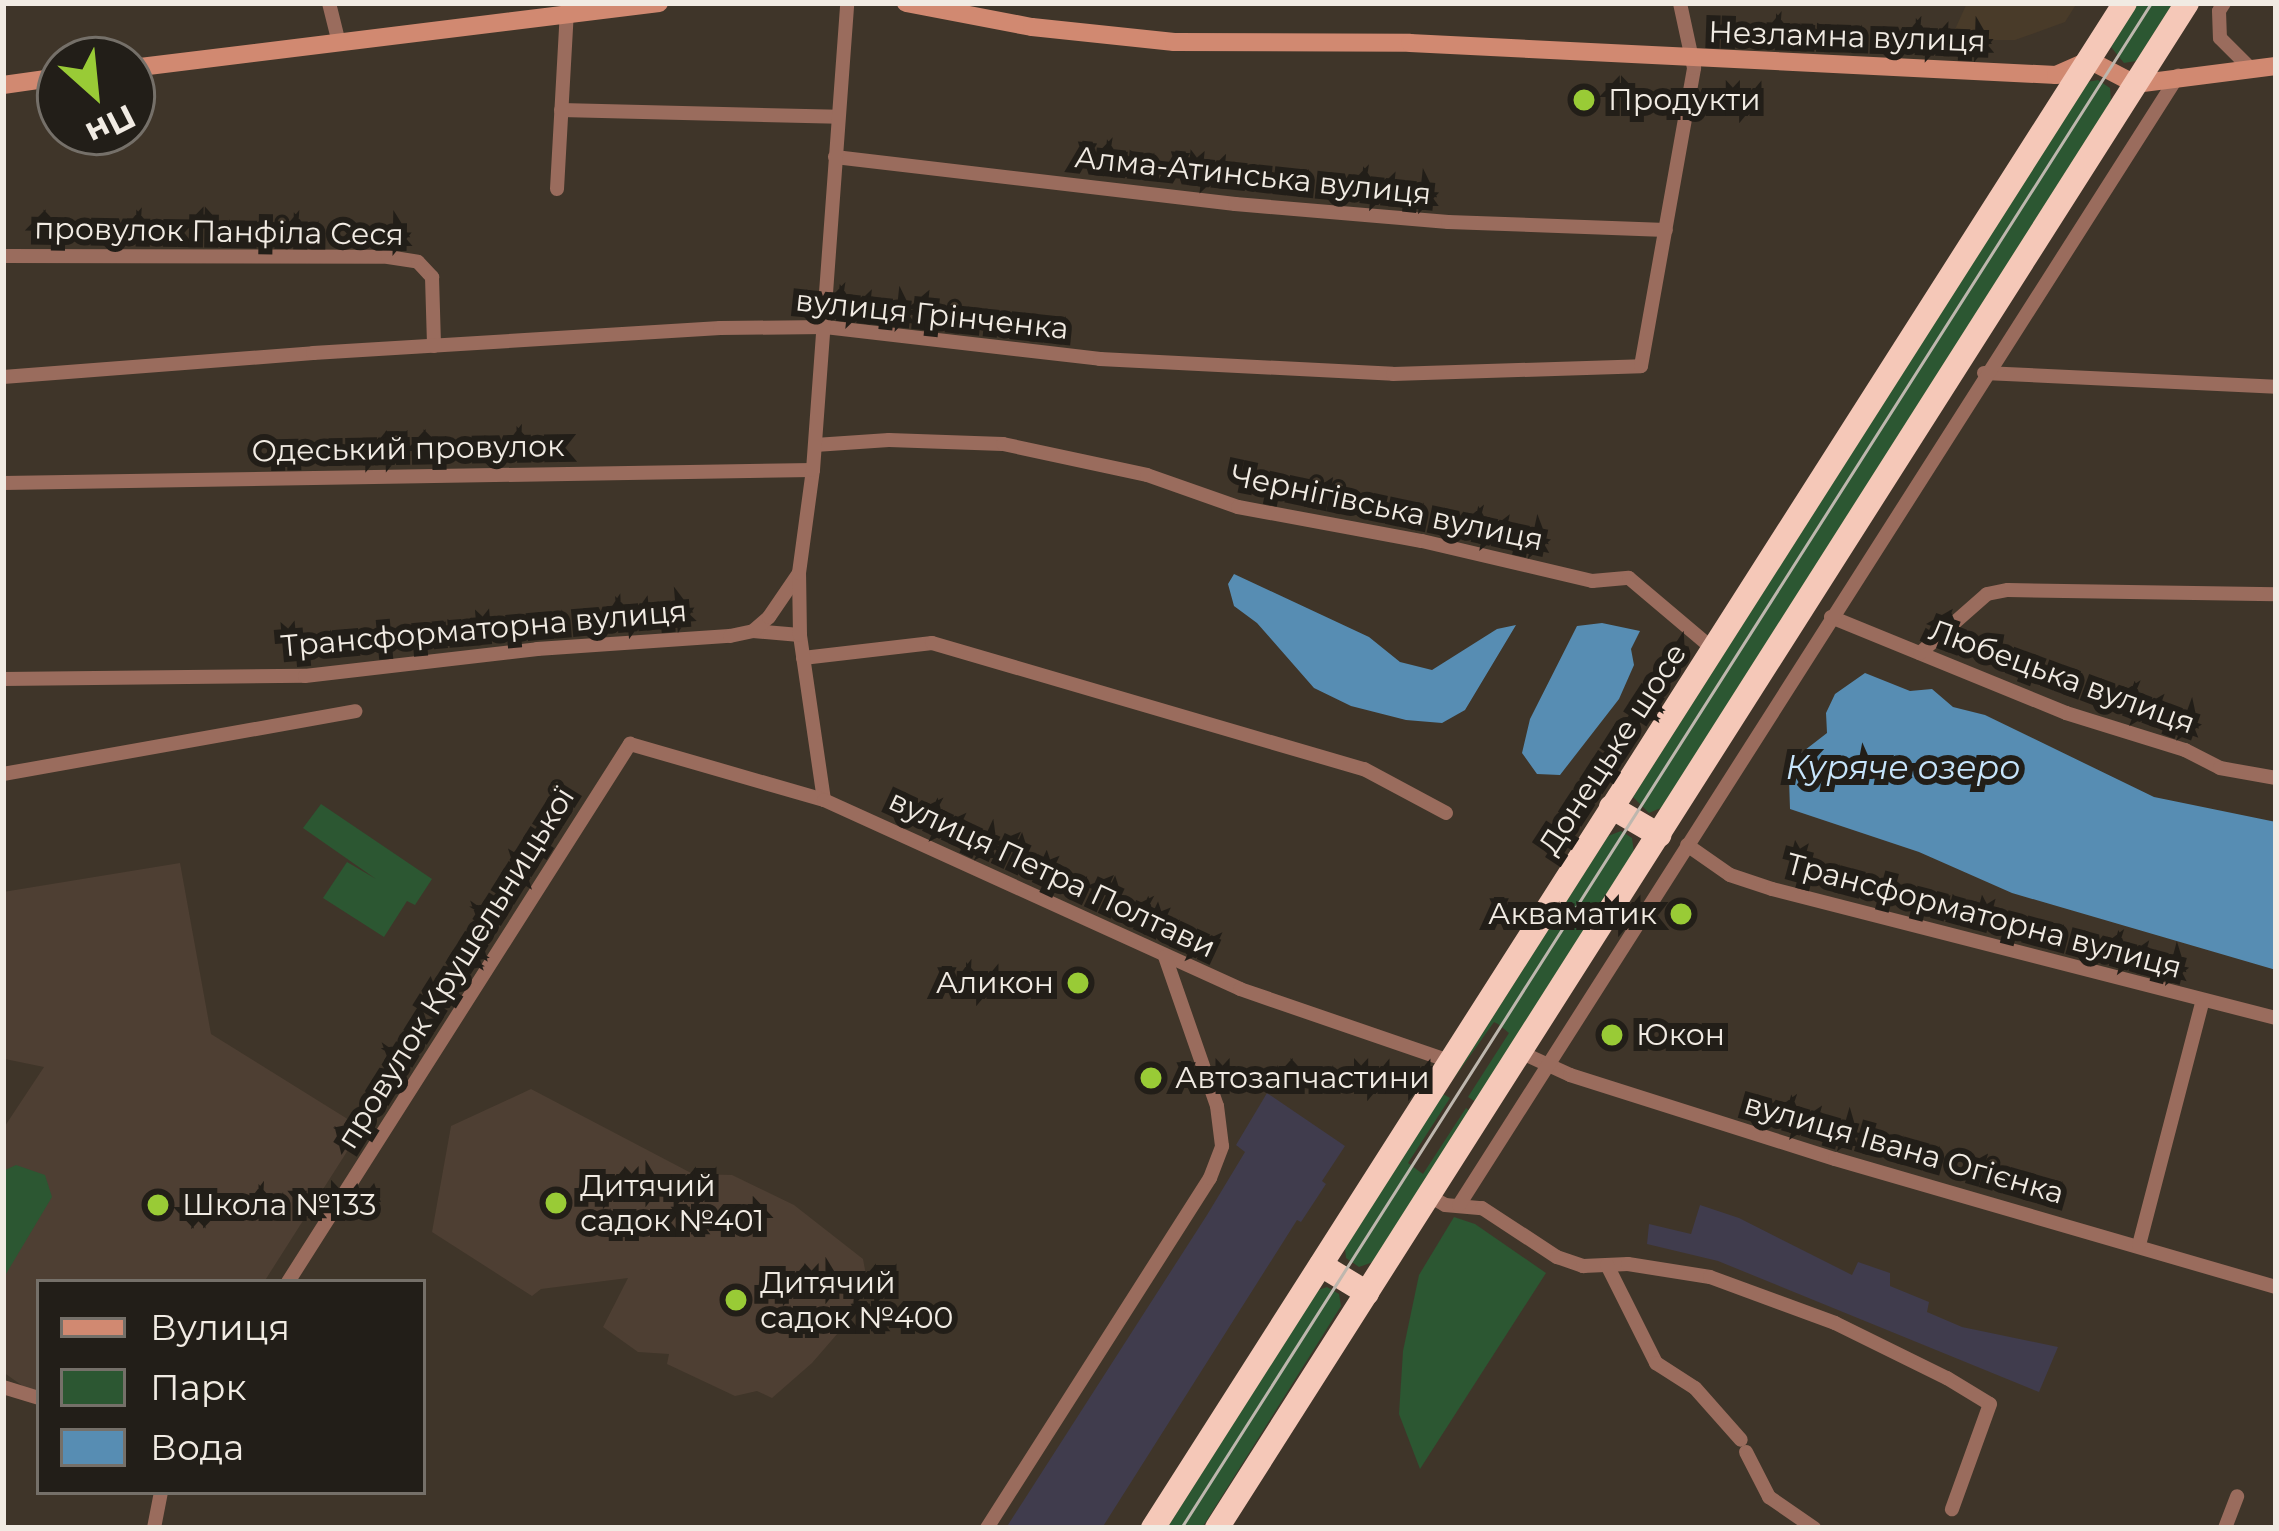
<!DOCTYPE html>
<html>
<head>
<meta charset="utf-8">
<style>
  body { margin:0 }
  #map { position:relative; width:2279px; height:1531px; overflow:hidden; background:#3f3529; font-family:Montserrat,sans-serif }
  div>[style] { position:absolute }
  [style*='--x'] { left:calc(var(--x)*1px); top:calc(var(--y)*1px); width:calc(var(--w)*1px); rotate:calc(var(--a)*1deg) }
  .built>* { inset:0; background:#493b29 }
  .industrial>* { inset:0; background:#403c4d }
  .education>* { inset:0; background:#4e3f33 }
  .green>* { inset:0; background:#2c5732 }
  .water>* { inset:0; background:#578db3 }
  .street>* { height:14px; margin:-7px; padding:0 7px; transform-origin:7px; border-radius:7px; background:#9a6c5d }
  .secondary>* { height:18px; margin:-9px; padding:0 9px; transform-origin:9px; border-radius:9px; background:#d18971 }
  .highway>* { height:24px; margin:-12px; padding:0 12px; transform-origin:12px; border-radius:12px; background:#f5c8b8 }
  .tram>* { height:3px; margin:-1.5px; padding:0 1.5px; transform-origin:1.5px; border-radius:1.5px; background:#beb7ae }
  .dots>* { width:33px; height:33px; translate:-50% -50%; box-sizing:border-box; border:6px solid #221e18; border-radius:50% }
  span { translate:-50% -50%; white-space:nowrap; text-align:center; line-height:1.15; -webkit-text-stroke:12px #221e18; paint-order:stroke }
  .street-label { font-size:30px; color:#f1ebe3 }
  .poi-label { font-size:30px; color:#f1ebe3 }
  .left { translate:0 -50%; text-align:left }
  .right { translate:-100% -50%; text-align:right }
  .water-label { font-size:33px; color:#c7e5fc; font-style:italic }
  .frame { position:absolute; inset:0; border:6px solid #f1ebe3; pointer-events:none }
  .legend { position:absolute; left:36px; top:1279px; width:390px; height:216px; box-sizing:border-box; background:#221e18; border:3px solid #757069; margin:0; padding:15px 21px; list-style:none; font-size:36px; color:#f1ebe3 }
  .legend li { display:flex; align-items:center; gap:24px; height:60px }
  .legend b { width:60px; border:3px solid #757069 }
  .north { position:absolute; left:36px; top:36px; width:120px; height:120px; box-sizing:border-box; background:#221e18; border:3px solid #757069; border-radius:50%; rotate:153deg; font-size:33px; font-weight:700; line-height:48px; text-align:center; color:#f1ebe3 }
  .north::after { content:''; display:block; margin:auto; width:42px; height:54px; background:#99cb36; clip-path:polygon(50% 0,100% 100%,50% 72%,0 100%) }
</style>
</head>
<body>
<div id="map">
  <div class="built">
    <div style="clip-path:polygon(1967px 3px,2077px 3px,2065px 22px,2015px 40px,1964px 40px,1952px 36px)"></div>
  </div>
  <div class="industrial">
    <div style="clip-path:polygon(1267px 1093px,1345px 1146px,1322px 1181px,1326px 1184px,1301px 1222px,1297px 1220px,1102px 1528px,1006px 1528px,1207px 1215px,1245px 1152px,1236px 1145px)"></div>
    <div style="clip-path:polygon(1700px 1205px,1739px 1218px,1852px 1275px,1858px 1262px,1890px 1273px,1890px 1286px,1929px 1302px,1927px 1312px,1962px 1327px,2058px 1347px,2039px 1392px,1718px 1261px,1647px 1244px,1649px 1224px,1691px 1234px)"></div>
  </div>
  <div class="education">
    <div style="clip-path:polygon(180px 863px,211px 1034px,362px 1128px,264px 1282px,39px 1282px,39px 1395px,34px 1394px,3px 1372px,3px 1129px,44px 1067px,5px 1059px,3px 892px)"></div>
    <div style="clip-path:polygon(531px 1089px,693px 1174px,732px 1175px,794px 1205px,863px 1259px,866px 1275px,838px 1333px,812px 1363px,772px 1398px,757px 1391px,735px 1396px,667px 1364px,669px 1354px,638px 1352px,603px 1327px,628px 1278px,541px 1289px,532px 1296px,432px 1232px,451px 1126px)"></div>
  </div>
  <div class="green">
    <div style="clip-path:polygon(2138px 3px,2173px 3px,2136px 61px,2124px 63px,2111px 47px)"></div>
    <div style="clip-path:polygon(2098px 80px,2110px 88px,2111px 101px,1663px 807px,1649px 813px,1633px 797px,2087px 82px)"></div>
    <div style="clip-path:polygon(321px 804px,432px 879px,415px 905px,407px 901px,384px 937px,323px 898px,347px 862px,376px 879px,303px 828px)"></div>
    <div style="clip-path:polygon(1621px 831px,1632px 838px,1634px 853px,1476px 1102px,1468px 1097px,1509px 1033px,1498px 1024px,1494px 1022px,1450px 1084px,1608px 836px)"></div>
    <div style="clip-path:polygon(1443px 1094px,1450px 1098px,1408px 1163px,1423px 1174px,1466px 1108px,1470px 1111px,1373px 1262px,1359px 1267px,1346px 1258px,1345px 1248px)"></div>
    <div style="clip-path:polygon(16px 1165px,45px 1175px,52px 1197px,3px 1279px,3px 1171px)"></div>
    <div style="clip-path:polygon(1454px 1217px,1475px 1224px,1546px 1273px,1420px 1469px,1399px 1414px,1403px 1351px,1419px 1275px)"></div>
    <div style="clip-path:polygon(1327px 1287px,1339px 1294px,1341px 1306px,1202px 1528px,1167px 1528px,1318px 1290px)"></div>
  </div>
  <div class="water">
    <div style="clip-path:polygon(1234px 574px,1369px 637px,1400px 662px,1432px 670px,1497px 629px,1516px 625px,1465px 710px,1442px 723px,1406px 720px,1351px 706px,1314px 688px,1257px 623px,1234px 606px,1228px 584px)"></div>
    <div style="clip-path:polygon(1602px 623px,1640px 631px,1631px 649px,1634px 665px,1619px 699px,1560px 775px,1537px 774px,1522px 753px,1530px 719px,1577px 626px)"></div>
    <div style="clip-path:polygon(1865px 673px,1910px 691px,1932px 689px,1953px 707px,1985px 715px,2154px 797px,2276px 822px,2276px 970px,2012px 893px,1919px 852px,1790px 809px,1789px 779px,1796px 757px,1827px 733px,1826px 713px,1835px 694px)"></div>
  </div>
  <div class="street">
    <div style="--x:329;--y:3;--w:38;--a:76"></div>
    <div style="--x:2224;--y:3;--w:9;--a:122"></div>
    <div style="--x:2219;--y:11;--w:27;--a:88"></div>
    <div style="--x:2220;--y:38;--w:40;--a:45"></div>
    <div style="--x:561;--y:110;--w:277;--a:1.4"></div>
    <div style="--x:835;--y:157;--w:403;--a:6.7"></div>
    <div style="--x:1235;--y:204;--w:214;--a:4.8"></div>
    <div style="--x:1448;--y:222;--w:218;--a:2.1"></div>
    <div style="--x:557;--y:189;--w:177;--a:-86.8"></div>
    <div style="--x:3;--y:256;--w:385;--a:0.1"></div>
    <div style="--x:388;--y:257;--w:30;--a:9"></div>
    <div style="--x:418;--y:262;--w:21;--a:47"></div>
    <div style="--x:432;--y:277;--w:69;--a:88.3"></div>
    <div style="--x:1984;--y:373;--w:292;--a:2.7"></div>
    <div style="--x:3;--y:377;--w:311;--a:-4.4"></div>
    <div style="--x:313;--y:353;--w:408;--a:-3.5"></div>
    <div style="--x:720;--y:328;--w:105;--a:-0.5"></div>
    <div style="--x:825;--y:327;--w:277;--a:6.6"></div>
    <div style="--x:1100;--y:359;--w:293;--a:2.9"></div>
    <div style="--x:1393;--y:374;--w:248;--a:-1.8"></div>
    <div style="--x:1641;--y:366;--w:303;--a:-79.9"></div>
    <div style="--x:1694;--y:68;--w:66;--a:-102.2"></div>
    <div style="--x:815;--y:445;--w:74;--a:-3.9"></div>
    <div style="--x:889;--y:440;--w:114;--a:2"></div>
    <div style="--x:1003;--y:444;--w:147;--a:12.1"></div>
    <div style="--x:1147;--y:475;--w:96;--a:19.4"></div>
    <div style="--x:1238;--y:507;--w:187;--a:10.5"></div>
    <div style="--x:1422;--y:541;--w:175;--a:13.2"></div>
    <div style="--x:1592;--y:581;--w:37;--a:-5"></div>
    <div style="--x:1629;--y:578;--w:110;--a:40.2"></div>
    <div style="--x:3;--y:483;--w:810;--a:-0.92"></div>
    <div style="--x:1831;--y:617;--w:254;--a:22.2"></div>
    <div style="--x:2066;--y:713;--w:125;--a:17.3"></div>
    <div style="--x:2185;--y:750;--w:39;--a:27"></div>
    <div style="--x:2220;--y:768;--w:57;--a:10.1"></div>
    <div style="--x:753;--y:631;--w:47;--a:4.9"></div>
    <div style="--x:1920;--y:653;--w:89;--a:-41.4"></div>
    <div style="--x:1987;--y:594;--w:21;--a:-11"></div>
    <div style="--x:2008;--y:590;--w:268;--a:0.9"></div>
    <div style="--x:803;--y:658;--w:130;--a:-6.6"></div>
    <div style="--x:932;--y:643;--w:450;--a:16.3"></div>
    <div style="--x:1364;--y:769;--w:93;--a:28.2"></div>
    <div style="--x:3;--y:679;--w:302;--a:-0.6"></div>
    <div style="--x:305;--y:676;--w:234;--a:-6.6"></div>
    <div style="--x:537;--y:649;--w:193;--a:-3.9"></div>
    <div style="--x:730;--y:636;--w:24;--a:-12"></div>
    <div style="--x:753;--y:631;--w:21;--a:-41"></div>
    <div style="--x:769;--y:617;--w:53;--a:-55.7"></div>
    <div style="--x:3;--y:774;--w:358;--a:-10.1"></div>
    <div style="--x:824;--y:800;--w:167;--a:-98.3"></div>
    <div style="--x:800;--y:635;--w:62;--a:-90.9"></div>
    <div style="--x:799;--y:573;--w:104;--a:-82.3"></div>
    <div style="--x:813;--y:470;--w:468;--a:-85.8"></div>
    <div style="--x:1687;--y:845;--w:52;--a:34.9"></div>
    <div style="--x:1730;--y:875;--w:44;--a:18.4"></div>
    <div style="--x:1772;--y:889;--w:520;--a:14.36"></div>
    <div style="--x:1520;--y:1052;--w:55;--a:24.7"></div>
    <div style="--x:1570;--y:1075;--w:278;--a:17.6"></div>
    <div style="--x:1835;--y:1159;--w:459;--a:16.2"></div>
    <div style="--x:1429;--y:1196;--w:18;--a:29"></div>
    <div style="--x:1445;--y:1205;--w:37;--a:5"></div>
    <div style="--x:1482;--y:1208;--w:90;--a:33.2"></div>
    <div style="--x:1557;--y:1257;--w:28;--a:19"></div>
    <div style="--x:1583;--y:1266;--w:45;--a:-2.5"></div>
    <div style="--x:1628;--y:1264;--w:83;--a:9"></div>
    <div style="--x:1710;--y:1277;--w:133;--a:20.2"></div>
    <div style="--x:1835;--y:1323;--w:125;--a:26.2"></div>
    <div style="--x:1947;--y:1378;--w:50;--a:31.2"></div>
    <div style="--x:1990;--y:1404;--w:112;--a:109.9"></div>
    <div style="--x:1459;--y:1205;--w:1339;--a:-57.51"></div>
    <div style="--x:2139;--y:1245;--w:253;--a:-75.4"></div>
    <div style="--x:1607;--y:1265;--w:110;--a:63.4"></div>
    <div style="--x:1656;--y:1363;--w:46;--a:32.7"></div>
    <div style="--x:1695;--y:1388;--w:69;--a:48.5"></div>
    <div style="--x:288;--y:1282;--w:638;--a:-57.56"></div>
    <div style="--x:630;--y:744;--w:202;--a:16.1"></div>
    <div style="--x:824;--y:800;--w:457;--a:24.4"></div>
    <div style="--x:1240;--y:989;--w:221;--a:19"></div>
    <div style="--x:3;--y:1387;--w:38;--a:17"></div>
    <div style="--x:1746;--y:1452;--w:51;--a:62.9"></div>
    <div style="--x:1769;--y:1497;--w:55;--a:34.6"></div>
    <div style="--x:154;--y:1528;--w:37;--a:-79"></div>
    <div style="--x:987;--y:1528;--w:415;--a:-57.5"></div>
    <div style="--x:1210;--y:1178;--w:34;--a:-69"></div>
    <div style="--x:1222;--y:1146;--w:40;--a:-97.1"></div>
    <div style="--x:1217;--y:1106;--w:158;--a:-109.2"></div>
    <div style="--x:2225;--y:1528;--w:34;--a:-69"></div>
  </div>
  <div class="secondary">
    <div style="--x:906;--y:3;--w:128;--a:10.8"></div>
    <div style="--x:1032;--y:27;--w:143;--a:6"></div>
    <div style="--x:1174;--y:42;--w:236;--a:0.2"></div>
    <div style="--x:1410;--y:43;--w:647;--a:2.84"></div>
    <div style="--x:2056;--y:75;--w:36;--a:-24"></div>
    <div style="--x:2089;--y:60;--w:52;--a:27.6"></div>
    <div style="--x:2135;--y:84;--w:142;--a:-7.3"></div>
    <div style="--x:132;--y:68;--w:531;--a:-7.03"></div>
    <div style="--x:3;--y:85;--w:58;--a:-8"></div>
  </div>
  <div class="highway">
    <div style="--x:1611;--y:807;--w:56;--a:30.3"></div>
    <div style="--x:1321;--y:1265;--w:54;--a:31.3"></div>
    <div style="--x:1153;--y:1528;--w:1808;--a:-57.49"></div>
    <div style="--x:1217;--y:1528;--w:1807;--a:-57.54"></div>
  </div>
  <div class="tram">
    <div style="--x:1181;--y:1528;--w:1807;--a:-57.54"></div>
  </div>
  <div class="dots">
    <div style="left:1584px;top:100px;background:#99cb36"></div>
    <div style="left:1681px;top:914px;background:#99cb36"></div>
    <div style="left:1078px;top:983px;background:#99cb36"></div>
    <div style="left:1612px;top:1035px;background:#99cb36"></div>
    <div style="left:1151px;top:1078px;background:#99cb36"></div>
    <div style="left:556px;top:1203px;background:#99cb36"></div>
    <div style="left:158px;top:1205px;background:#99cb36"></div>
    <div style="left:736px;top:1300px;background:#99cb36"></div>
  </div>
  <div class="street-label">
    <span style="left:1847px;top:37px;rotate:2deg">Незламна вулиця</span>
    <span style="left:1253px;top:176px;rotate:6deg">Алма-Атинська вулиця</span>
    <span style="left:219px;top:232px;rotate:1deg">провулок Панфіла Сеся</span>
    <span style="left:932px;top:315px;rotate:6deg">вулиця Грінченка</span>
    <span style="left:408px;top:449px;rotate:-1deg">Одеський провулок</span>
    <span style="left:1387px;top:508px;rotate:12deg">Чернігівська вулиця</span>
    <span style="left:484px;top:629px;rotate:-5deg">Трансформаторна вулиця</span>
    <span style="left:2062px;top:677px;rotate:20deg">Любецька вулиця</span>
    <span style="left:1613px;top:749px;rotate:-57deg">Донецьке шосе</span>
    <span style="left:1052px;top:874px;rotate:25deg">вулиця Петра Полтави</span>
    <span style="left:1984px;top:916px;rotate:15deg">Трансформаторна вулиця</span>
    <span style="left:456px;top:968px;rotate:-58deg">провулок Крушельницької</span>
    <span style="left:1904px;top:1149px;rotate:16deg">вулиця Івана Огієнка</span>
  </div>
  <div class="poi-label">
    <span class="left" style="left:1608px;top:100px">Продукти</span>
    <span class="right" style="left:1657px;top:914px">Акваматик</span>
    <span class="right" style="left:1054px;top:983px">Аликон</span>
    <span class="left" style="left:1636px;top:1035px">Юкон</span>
    <span class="left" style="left:1175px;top:1078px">Автозапчастини</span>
    <span class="left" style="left:580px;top:1203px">Дитячий<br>садок №401</span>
    <span class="left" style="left:182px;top:1205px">Школа №133</span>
    <span class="left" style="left:760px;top:1300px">Дитячий<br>садок №400</span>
  </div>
  <div class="water-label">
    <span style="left:1903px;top:768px">Куряче озеро</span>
  </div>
  <div class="frame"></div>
  <ul class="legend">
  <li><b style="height:15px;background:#d18971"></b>Вулиця</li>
  <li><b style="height:33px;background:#2c5732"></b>Парк</li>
  <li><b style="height:33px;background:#578db3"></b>Вода</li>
  </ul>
  <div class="north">Пн</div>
</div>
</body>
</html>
